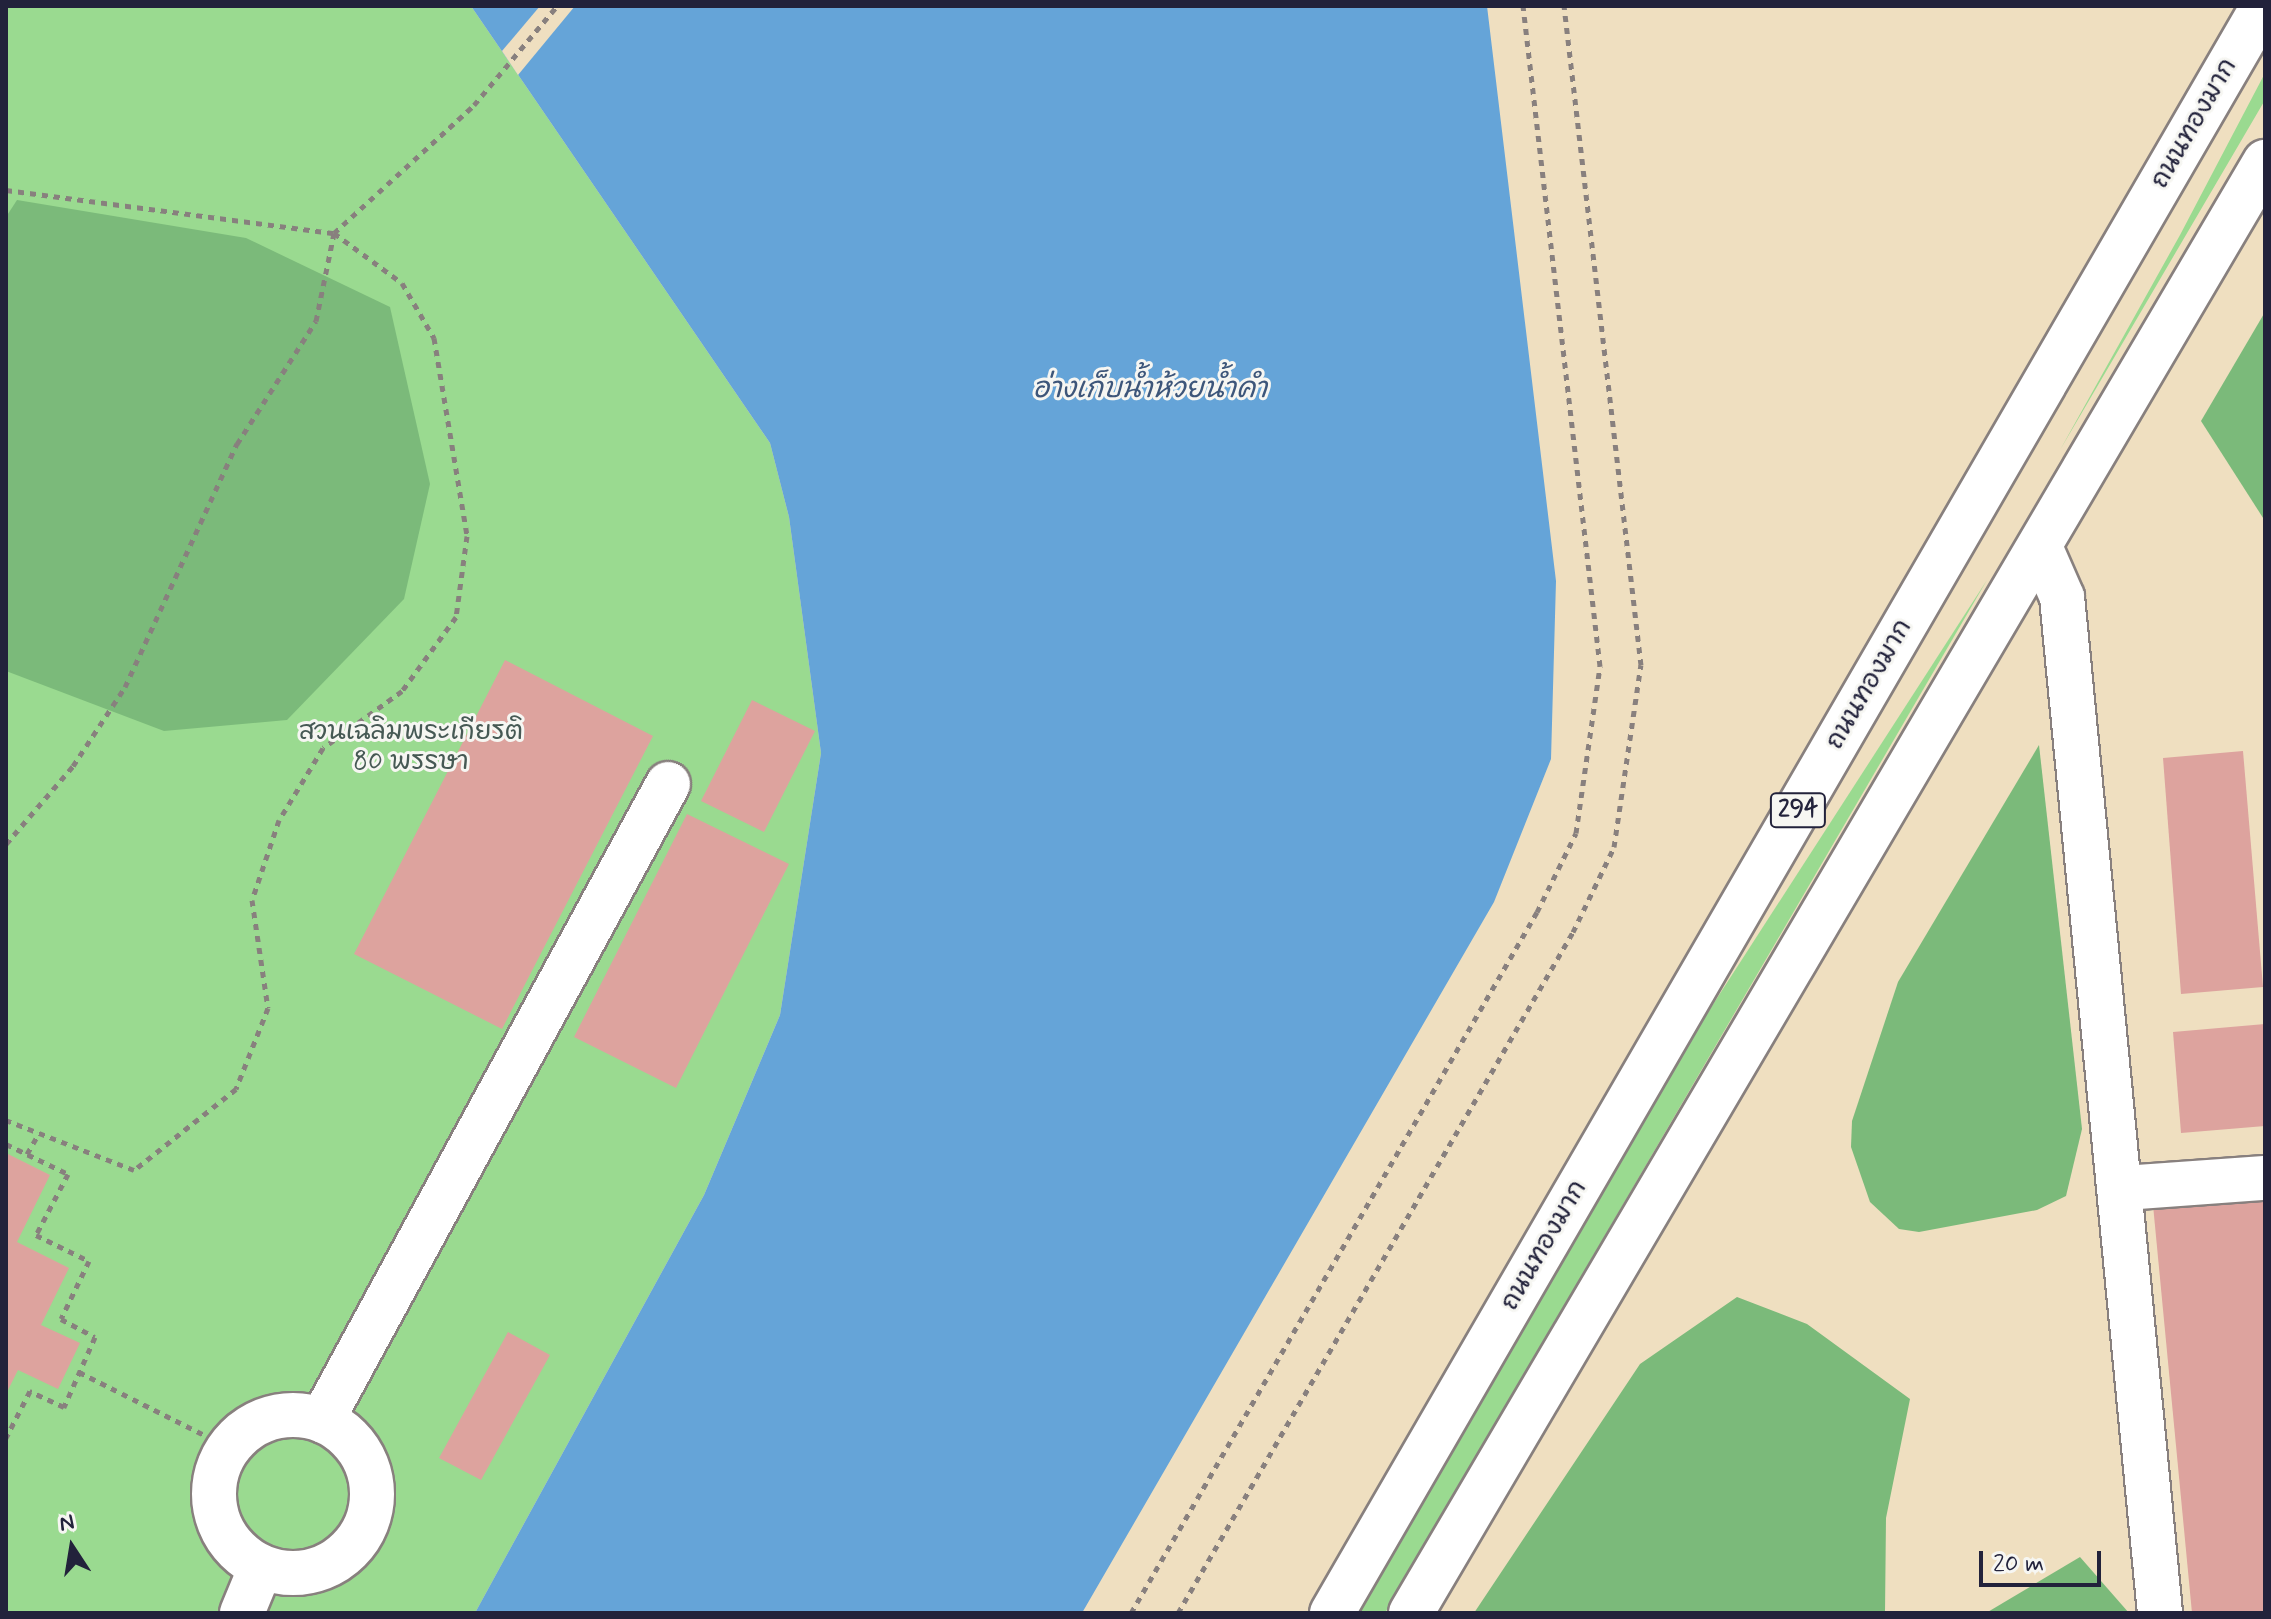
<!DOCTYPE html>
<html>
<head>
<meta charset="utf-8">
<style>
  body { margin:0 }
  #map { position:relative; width:2271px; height:1619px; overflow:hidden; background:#efdfc0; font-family:Mynerve,"Playpen Sans Thai",sans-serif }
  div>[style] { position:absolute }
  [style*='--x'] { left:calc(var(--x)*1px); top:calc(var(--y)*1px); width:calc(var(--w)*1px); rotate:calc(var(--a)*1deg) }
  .green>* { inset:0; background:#9ada90 }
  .forest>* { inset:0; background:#7bba7a }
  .water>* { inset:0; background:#65a4d8 }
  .pier>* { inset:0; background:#efdfc0 }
  .building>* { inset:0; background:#dda39e }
  .path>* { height:5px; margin-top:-2.5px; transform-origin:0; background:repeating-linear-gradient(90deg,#88807e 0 6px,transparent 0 12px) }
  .roads { filter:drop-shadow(2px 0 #88807e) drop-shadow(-2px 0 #88807e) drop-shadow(0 2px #88807e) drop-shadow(0 -2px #88807e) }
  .minor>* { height:44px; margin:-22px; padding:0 22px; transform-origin:22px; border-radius:22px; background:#fff }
  .minor>.ring { margin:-22px; padding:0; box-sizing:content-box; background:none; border:44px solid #fff; border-radius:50% }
  .major>* { height:44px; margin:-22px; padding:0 22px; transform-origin:22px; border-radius:22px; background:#fff }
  span { translate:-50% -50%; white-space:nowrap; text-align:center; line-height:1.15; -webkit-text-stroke:6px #f6f6f2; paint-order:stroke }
  .shield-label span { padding:2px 6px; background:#f6f6f2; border:2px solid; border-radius:6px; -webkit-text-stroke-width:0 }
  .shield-label { font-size:24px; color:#22223b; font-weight:700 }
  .street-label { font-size:26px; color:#22223b }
  .park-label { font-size:26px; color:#465954 }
  .water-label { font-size:28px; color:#3d567a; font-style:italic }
  .frame { position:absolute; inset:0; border:8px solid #22223b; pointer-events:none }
  .north { position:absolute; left:32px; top:1507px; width:80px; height:80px; -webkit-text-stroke:6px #f6f6f2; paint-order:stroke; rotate:348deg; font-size:22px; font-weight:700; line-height:32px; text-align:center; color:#22223b }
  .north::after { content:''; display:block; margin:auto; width:28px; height:36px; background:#22223b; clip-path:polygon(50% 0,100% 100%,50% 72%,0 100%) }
  .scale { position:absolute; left:1979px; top:1551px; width:122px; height:36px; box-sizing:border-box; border:4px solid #22223b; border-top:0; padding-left:10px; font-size:24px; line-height:28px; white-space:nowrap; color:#22223b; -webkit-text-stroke:6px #f6f6f2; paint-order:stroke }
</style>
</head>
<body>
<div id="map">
  <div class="green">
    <div style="clip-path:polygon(6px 6px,471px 6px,770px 443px,789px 517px,821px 753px,780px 1015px,704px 1195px,475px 1613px,6px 1613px)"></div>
    <div style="clip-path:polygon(2265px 73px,2265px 100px,2060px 450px,2180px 235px)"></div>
    <div style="clip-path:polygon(1987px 580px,1385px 1613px,1352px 1613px,1639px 1119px)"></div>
  </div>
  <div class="forest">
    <div style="clip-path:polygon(17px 200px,246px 238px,390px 307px,430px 484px,404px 599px,287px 720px,164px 731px,6px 671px,6px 217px)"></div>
    <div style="clip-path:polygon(2265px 312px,2265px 521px,2201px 421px)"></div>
    <div style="clip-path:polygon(2039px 745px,2082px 1129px,2066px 1196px,2037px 1210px,1919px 1232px,1899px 1229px,1870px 1202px,1851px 1147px,1852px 1121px,1898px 982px)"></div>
    <div style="clip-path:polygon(1737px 1297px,1807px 1324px,1910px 1399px,1886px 1518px,1885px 1613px,1474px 1613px,1640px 1364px)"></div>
    <div style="clip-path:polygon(2080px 1557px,2129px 1613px,1986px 1613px)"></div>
  </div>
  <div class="water">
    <div style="clip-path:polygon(471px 6px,1487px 6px,1556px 581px,1551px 759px,1494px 902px,1082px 1613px,475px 1613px,704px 1195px,780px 1015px,821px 753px,789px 517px,770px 443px)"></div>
  </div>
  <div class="pier">
    <div style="clip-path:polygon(540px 6px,575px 6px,518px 75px,502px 51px)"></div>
  </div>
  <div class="building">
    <div style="clip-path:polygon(505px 660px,653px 736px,502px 1029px,354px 954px)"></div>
    <div style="clip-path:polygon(752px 700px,815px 731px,764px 832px,701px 801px)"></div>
    <div style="clip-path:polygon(2243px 751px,2263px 987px,2181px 994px,2163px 758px)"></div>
    <div style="clip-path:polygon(687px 814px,789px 864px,676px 1088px,574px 1037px)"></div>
    <div style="clip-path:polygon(2265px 1024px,2265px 1126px,2181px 1133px,2173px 1032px)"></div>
    <div style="clip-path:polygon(6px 1153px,50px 1175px,17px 1242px,69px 1268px,41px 1325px,80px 1343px,58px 1389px,18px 1370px,6px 1394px)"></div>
    <div style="clip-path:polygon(2265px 1194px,2265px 1613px,2192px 1613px,2153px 1205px)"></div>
    <div style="clip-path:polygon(508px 1332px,550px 1355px,481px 1480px,439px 1458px)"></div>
  </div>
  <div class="path">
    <div style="--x:6;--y:190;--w:331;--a:7.5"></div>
    <div style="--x:334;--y:233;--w:190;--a:-42.4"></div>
    <div style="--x:474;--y:105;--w:129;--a:-50"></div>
    <div style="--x:6;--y:844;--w:103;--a:-49.3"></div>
    <div style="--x:73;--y:766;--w:95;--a:-56.6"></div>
    <div style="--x:125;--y:687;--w:268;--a:-65.3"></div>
    <div style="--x:237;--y:444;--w:146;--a:-57.3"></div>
    <div style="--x:316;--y:321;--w:90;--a:-78.4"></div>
    <div style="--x:334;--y:233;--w:84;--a:36.3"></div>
    <div style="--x:402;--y:283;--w:64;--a:59.8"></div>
    <div style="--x:434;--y:338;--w:201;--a:80.5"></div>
    <div style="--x:467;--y:536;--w:82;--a:97.7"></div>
    <div style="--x:456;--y:617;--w:92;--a:126.1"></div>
    <div style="--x:402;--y:691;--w:97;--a:144.2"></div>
    <div style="--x:323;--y:748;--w:84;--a:121.4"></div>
    <div style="--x:279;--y:820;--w:84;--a:108.6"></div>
    <div style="--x:252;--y:900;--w:109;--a:81.6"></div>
    <div style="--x:268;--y:1008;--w:87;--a:111.6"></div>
    <div style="--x:236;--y:1089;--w:130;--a:141.5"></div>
    <div style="--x:134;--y:1170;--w:137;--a:-158.7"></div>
    <div style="--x:6;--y:1144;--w:69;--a:25.8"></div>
    <div style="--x:68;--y:1174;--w:69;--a:117.7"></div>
    <div style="--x:36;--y:1235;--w:59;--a:26.1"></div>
    <div style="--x:89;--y:1261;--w:64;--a:115.8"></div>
    <div style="--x:61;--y:1319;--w:38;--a:28"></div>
    <div style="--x:95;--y:1337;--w:77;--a:113.9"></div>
    <div style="--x:64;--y:1407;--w:38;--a:-155"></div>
    <div style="--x:30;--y:1391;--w:53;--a:117.1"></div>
    <div style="--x:27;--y:1154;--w:24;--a:-60"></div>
    <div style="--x:79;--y:1372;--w:167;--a:26.7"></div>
    <div style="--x:1131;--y:1613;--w:810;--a:-59.92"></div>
    <div style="--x:1537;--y:912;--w:88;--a:-63.7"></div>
    <div style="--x:1576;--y:833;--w:169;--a:-81.8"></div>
    <div style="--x:1600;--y:666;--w:664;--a:-96.65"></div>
    <div style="--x:1178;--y:1613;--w:787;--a:-59.89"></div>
    <div style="--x:1573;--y:932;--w:94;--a:-64.2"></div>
    <div style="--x:1614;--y:847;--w:184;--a:-81.6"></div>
    <div style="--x:1641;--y:665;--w:663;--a:-96.66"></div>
  </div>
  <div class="roads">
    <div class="minor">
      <div style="--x:2041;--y:549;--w:52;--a:66.4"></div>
      <div style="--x:2062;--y:597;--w:1021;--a:84.49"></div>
      <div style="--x:2124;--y:1188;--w:141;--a:-4.1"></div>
      <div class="ring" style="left:214px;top:1415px;width:114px;height:114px"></div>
      <div style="--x:322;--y:1420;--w:724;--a:-61.45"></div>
      <div style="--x:242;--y:1613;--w:50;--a:-67.6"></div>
    </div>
    <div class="major">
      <div style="--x:1332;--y:1613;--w:1857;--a:-59.91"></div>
      <div style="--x:1411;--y:1613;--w:1684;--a:-59.52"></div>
    </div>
  </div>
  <div class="shield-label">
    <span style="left:1798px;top:810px">294</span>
  </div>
  <div class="street-label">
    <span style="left:2195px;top:124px;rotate:-60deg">ถนนทองมาก</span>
    <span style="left:1870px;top:685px;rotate:-60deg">ถนนทองมาก</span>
    <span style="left:1545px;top:1246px;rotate:-60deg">ถนนทองมาก</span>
  </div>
  <div class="park-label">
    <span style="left:411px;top:748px">สวนเฉลิมพระเกียรติ<br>80 พรรษา</span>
  </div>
  <div class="water-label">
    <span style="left:1150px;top:390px">อ่างเก็บน้ำห้วยน้ำคำ</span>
  </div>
  <div class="frame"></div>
  <div class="north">N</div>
  <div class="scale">20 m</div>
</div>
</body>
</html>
